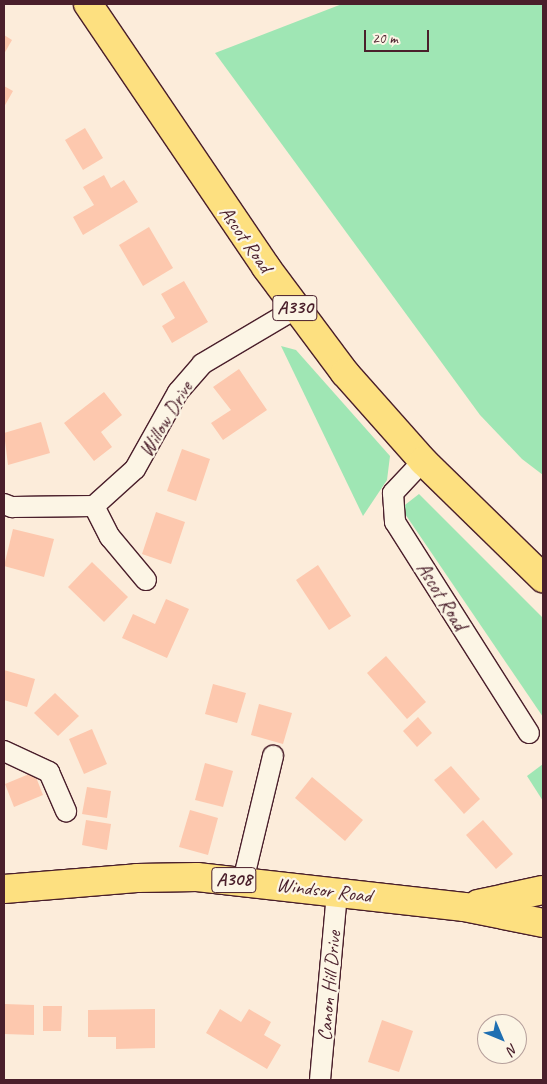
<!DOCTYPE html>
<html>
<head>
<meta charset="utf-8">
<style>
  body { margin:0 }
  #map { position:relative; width:547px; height:1084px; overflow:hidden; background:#fcecda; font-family:Caveat,sans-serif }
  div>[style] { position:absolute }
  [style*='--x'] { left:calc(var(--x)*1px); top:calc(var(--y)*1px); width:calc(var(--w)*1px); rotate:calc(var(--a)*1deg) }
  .green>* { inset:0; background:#9fe6b4 }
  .building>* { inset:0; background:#fdc8ae }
  .roads { filter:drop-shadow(1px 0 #4a1f2b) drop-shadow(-1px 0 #4a1f2b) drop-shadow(0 1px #4a1f2b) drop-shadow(0 -1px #4a1f2b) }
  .street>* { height:20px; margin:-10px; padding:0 10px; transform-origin:10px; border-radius:10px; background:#fcf5e5 }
  .primary>* { height:28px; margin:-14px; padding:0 14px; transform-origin:14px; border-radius:14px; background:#fde080 }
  span { translate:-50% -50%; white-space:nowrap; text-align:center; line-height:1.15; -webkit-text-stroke:4.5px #fcf5e5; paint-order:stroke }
  .shield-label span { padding:1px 4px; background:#fcf5e5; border:1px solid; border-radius:4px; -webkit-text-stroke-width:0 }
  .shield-label { font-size:19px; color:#4a1f2b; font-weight:700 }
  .street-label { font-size:20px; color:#4a1f2b }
  .frame { position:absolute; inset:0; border:5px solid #4a1f2b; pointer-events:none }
  .north { position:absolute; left:477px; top:1014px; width:50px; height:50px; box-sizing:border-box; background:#fcf5e5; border:1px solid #b59f9b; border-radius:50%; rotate:135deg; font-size:14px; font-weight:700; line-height:20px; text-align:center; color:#4a1f2b }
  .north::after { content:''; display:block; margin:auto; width:18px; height:22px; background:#1f6fb2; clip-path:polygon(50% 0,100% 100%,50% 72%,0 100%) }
  .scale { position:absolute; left:364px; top:30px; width:65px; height:22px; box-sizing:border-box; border:2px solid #4a1f2b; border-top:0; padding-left:6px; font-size:15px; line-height:18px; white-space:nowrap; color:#4a1f2b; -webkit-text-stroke:4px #fcf5e5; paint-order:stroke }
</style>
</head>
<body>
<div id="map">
  <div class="green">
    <div style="clip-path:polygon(342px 4px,543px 4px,543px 475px,522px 459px,480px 415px,215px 53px)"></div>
    <div style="clip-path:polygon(281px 346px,296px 350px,390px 456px,387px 480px,363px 516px)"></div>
    <div style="clip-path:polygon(419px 494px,543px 618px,543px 717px,401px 508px)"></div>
    <div style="clip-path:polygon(543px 764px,543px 801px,527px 776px)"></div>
  </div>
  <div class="building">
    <div style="clip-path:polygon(4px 35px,12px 40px,4px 54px)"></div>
    <div style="clip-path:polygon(4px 86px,13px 91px,4px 107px)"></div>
    <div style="clip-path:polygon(85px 128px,103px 158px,83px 170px,65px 140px)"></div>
    <div style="clip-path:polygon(104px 175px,111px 188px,124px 180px,138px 202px,83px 235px,73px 217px,94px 205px,83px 187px)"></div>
    <div style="clip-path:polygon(149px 227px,173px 268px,143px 286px,119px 245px)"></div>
    <div style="clip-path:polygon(184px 281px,208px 322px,172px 343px,162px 326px,175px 318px,161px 294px)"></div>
    <div style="clip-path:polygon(239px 369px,267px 410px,223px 440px,211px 423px,231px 410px,213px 387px)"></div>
    <div style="clip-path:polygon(104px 392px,122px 415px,101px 432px,112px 447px,94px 461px,64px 423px)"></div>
    <div style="clip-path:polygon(41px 422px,50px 453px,8px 465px,4px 433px)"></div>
    <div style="clip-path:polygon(182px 449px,210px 459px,196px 501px,167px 491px)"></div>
    <div style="clip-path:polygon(156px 512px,185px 522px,171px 564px,142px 554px)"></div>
    <div style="clip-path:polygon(13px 529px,54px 539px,44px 577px,4px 566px)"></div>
    <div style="clip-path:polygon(92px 562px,128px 597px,104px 622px,68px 587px)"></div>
    <div style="clip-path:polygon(318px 565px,351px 616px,329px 630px,296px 580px)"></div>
    <div style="clip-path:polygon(166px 599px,189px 609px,167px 658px,122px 638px,133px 614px,155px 624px)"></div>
    <div style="clip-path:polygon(386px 656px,426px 702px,407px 719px,367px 673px)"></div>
    <div style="clip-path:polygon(4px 670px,35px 679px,27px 707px,4px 700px)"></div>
    <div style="clip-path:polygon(213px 684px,246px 693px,237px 723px,205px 714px)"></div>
    <div style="clip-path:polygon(55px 693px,79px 716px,58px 736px,34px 713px)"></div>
    <div style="clip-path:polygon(259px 704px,292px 713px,283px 744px,251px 735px)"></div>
    <div style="clip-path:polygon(418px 717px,432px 733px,417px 747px,403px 731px)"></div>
    <div style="clip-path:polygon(92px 729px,107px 764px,84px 774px,69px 739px)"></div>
    <div style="clip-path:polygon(205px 763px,233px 771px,223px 807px,195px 800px)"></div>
    <div style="clip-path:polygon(451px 766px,480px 799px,464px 814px,434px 780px)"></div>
    <div style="clip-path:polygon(34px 772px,43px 795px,14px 807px,5px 784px)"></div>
    <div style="clip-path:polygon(312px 777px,363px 820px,345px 841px,295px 798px)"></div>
    <div style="clip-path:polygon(87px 787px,111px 791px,107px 818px,82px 814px)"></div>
    <div style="clip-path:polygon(190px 810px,218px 818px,208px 855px,179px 847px)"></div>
    <div style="clip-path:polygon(86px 820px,111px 824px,107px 850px,82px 845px)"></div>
    <div style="clip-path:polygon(483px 820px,513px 854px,496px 869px,466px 835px)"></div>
    <div style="clip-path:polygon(4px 1004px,34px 1005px,34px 1035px,4px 1034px)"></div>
    <div style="clip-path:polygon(43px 1006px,62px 1006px,61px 1031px,43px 1031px)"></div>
    <div style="clip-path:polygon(155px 1009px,155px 1048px,116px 1049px,116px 1037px,88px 1037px,88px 1010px)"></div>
    <div style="clip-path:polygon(220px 1009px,241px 1022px,249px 1009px,271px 1022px,264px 1035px,281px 1045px,267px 1069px,206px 1033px)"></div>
    <div style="clip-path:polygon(382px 1020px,413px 1031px,399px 1072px,368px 1062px)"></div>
  </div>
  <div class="roads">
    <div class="street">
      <div style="--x:423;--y:461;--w:44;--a:133.2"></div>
      <div style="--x:393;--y:493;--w:29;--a:86"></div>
      <div style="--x:395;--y:522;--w:250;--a:57.6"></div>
      <div style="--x:4;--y:504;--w:9;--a:21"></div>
      <div style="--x:12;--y:507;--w:82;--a:-0.7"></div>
      <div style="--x:94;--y:506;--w:55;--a:-42.1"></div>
      <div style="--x:135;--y:469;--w:88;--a:-60.8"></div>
      <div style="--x:178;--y:392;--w:37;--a:-49"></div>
      <div style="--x:202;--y:364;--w:108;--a:-30.6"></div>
      <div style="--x:94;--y:506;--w:35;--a:63"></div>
      <div style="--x:110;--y:537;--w:56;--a:50.1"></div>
      <div style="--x:4;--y:751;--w:50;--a:25"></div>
      <div style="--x:49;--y:772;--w:43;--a:66.4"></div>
      <div style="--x:243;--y:881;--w:129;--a:-76.5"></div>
      <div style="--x:320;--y:1080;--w:189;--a:-84.8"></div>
    </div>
    <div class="primary">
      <div style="--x:88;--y:4;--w:318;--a:55.9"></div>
      <div style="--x:266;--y:267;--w:132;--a:53.3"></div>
      <div style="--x:345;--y:373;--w:118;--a:48.4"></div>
      <div style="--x:423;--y:461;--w:168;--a:44.3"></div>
      <div style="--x:4;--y:889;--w:133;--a:-4.7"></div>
      <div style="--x:137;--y:878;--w:60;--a:-1"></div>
      <div style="--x:197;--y:877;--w:269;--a:6.4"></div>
      <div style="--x:464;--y:907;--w:81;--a:11.4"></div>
      <div style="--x:478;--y:904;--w:66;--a:-12.2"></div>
    </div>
  </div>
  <div class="shield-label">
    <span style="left:295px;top:308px">A330</span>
    <span style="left:234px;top:880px">A308</span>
  </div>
  <div class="street-label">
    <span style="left:246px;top:239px;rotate:55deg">Ascot Road</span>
    <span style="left:166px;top:419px;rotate:-59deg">Willow Drive</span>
    <span style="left:442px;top:596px;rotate:58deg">Ascot Road</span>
    <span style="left:324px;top:890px;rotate:7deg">Windsor Road</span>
    <span style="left:329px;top:986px;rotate:-85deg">Canon Hill Drive</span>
  </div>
  <div class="frame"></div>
  <div class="north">N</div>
  <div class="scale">20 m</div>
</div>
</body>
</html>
